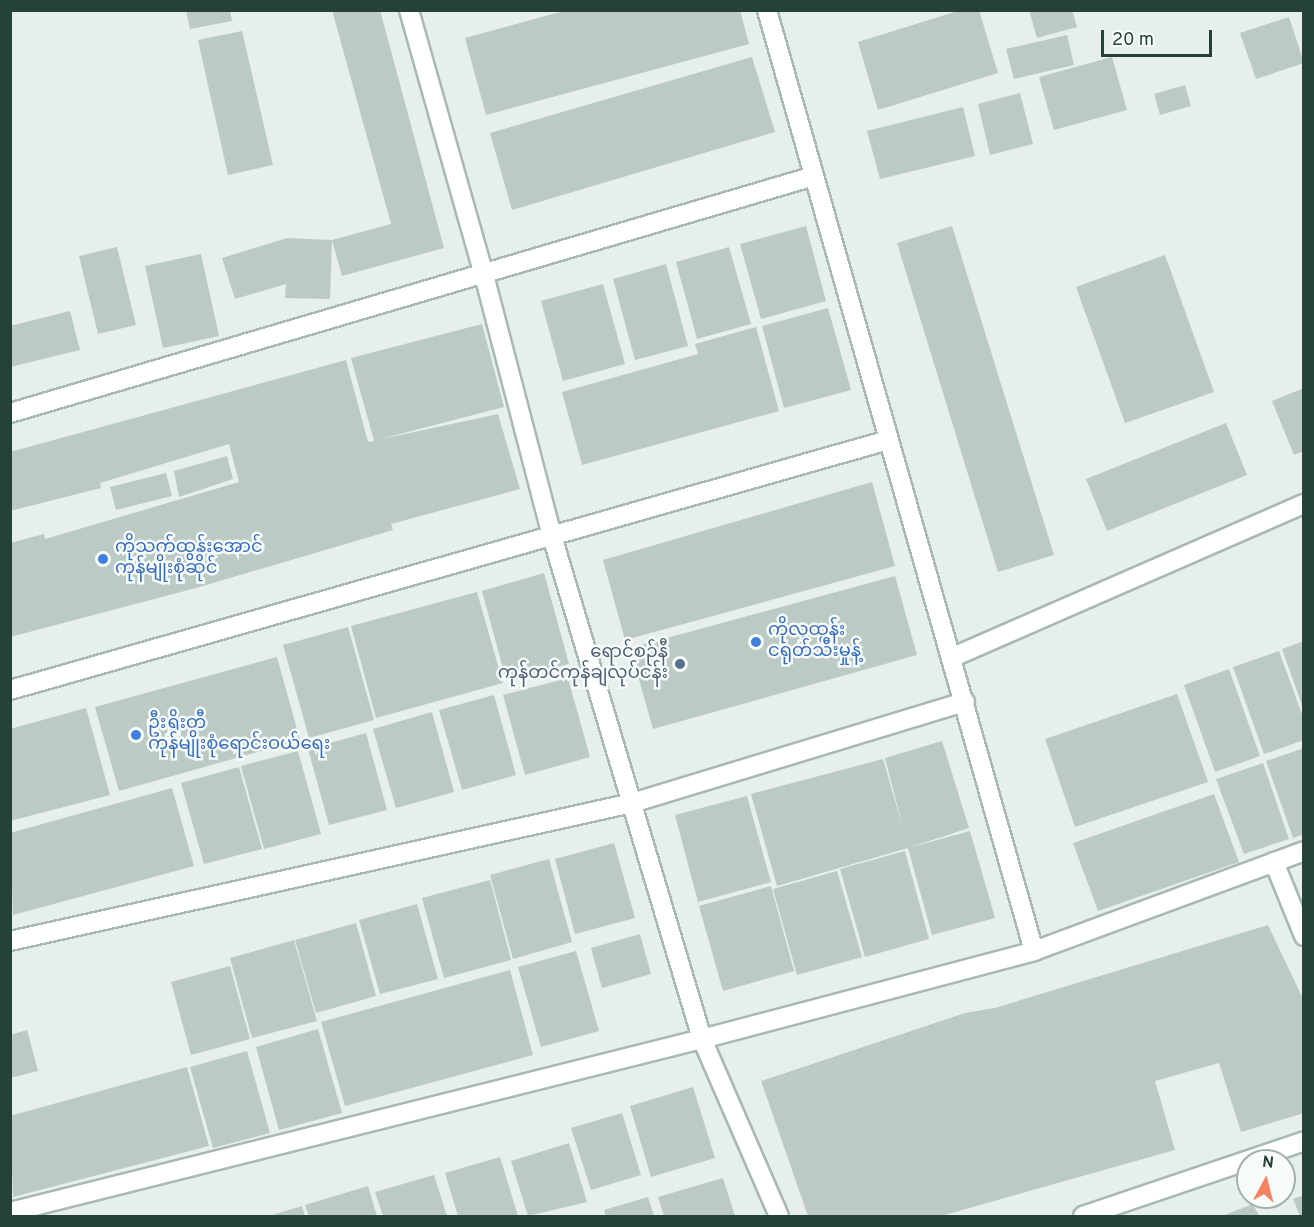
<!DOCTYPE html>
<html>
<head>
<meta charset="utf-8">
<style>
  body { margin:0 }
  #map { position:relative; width:1314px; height:1227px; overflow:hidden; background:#e6efeb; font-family:Overpass,"Noto Sans Myanmar",sans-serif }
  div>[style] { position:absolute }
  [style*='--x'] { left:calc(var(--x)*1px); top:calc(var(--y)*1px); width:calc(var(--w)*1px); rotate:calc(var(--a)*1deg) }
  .building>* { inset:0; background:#bbcac4 }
  .roads { filter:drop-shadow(2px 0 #a8b8b2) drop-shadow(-2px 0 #a8b8b2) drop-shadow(0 2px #a8b8b2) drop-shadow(0 -2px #a8b8b2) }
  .minor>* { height:18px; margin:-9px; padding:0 9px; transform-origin:9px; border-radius:9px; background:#fff }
  .dots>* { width:16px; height:16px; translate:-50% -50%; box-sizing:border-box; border:3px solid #f7fbf9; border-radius:50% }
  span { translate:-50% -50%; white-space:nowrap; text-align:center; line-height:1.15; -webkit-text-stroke:5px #f7fbf9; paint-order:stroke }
  .shop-label { font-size:18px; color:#366cbe }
  .left { translate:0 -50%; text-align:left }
  .service-label { font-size:18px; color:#4e5e75 }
  .right { translate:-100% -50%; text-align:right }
  .frame { position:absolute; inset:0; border:12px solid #24423a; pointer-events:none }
  .north { position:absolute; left:1236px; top:1149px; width:60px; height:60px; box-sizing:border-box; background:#f7fbf9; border:2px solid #a3b1ad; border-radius:50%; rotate:7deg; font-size:16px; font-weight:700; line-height:24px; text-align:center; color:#24423a }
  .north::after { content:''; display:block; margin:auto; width:21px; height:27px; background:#f4845f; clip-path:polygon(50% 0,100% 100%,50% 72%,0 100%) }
  .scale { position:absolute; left:1101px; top:30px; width:111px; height:27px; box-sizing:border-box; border:3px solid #24423a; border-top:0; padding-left:8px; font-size:18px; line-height:21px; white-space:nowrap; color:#24423a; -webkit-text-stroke:4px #f7fbf9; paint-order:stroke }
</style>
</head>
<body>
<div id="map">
  <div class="building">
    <div style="clip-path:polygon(186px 10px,230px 10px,232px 21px,190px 29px)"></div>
    <div style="clip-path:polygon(332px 10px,380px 10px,444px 248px,342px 276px,332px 240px,391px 224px)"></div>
    <div style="clip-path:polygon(567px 10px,740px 10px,749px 44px,486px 115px,465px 38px)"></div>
    <div style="clip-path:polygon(961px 10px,979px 10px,998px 73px,878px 110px,858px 42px)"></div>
    <div style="clip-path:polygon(1029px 10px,1072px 10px,1077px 27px,1037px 38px)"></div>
    <div style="clip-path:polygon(1289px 17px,1304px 63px,1256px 79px,1240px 33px)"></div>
    <div style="clip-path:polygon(242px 31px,273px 165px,228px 175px,198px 40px)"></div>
    <div style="clip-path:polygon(1067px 35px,1074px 65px,1014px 79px,1006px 49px)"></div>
    <div style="clip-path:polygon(752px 57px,775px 132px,512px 210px,490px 133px)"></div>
    <div style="clip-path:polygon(1112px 57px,1127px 110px,1054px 130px,1039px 77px)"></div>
    <div style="clip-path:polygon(1185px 85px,1191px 106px,1160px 115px,1154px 94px)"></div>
    <div style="clip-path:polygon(1020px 93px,1033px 144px,990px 155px,978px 104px)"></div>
    <div style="clip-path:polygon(963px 107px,975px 156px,880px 179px,867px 131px)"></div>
    <div style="clip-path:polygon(806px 226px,826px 301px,761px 319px,740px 244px)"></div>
    <div style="clip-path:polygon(952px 226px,1054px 555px,998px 572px,897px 243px)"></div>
    <div style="clip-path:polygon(287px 238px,332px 240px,330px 299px,285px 298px,286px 284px,235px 299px,222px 258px)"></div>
    <div style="clip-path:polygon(117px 247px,136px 325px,98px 334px,79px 256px)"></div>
    <div style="clip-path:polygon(729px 247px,751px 324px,697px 339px,676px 262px)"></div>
    <div style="clip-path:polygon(201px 254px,219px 336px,163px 348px,145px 266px)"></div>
    <div style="clip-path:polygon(1165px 255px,1214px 392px,1125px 423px,1076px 287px)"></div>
    <div style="clip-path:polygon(666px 264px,688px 346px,635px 360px,613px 279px)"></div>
    <div style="clip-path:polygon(603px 284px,625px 364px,563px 381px,541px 301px)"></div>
    <div style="clip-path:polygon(828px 308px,851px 390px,784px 408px,762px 326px)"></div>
    <div style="clip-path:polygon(70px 311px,80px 350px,10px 367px,10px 326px)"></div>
    <div style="clip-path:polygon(482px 324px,504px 407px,377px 440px,498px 414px,520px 489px,391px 524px,393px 530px,196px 588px,10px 637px,10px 543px,44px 534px,45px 539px,239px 482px,229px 444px,100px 483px,101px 488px,10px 511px,10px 452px,346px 360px,368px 442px,374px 441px,351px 358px)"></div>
    <div style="clip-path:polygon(756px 327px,779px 411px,582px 465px,562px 392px,698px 354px,695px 344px)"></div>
    <div style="clip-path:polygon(1304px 388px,1304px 451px,1294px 455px,1272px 401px)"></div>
    <div style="clip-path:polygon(1226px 423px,1247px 475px,1107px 531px,1086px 479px)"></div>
    <div style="clip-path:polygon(227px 456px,233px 479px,179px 497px,174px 471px)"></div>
    <div style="clip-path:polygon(166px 473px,172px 496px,116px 510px,110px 487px)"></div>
    <div style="clip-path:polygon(872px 482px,895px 566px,625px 640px,603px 560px)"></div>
    <div style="clip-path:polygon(544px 573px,569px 664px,506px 680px,482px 591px)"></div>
    <div style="clip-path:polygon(895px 576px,917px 655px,653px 729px,630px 648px)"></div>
    <div style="clip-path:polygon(477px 592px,503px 683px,376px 718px,351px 626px)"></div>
    <div style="clip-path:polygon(348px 627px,374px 720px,309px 738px,283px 645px)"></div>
    <div style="clip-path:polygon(1304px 641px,1304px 708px,1303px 708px,1282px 649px)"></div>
    <div style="clip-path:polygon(1279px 651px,1304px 720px,1304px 740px,1264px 754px,1233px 667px)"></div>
    <div style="clip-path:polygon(277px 657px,300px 740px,119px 791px,95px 707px)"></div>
    <div style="clip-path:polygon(1229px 669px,1260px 756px,1215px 772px,1184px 685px)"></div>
    <div style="clip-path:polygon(568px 678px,590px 757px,525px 775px,503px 695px)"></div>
    <div style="clip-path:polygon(1177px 694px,1208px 782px,1075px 827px,1045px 739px)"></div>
    <div style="clip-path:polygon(494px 695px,516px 775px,462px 790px,439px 710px)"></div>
    <div style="clip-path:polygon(86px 708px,110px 795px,10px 821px,10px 729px)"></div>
    <div style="clip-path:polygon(432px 712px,454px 792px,396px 808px,373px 729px)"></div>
    <div style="clip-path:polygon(366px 733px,387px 810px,329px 825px,308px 749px)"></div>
    <div style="clip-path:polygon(942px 741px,969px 828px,908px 848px,970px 831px,995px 918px,932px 935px,908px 848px,777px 886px,751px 794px,883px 759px,904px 832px,885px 758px)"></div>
    <div style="clip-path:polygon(1304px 748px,1304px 834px,1293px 838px,1266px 761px)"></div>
    <div style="clip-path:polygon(298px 751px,321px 834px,264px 849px,241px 766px)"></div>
    <div style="clip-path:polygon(1263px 763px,1289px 839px,1244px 854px,1216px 779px)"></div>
    <div style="clip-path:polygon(239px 767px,262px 849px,204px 864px,181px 783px)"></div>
    <div style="clip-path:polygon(172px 788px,194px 866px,13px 915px,10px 833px)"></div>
    <div style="clip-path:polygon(1214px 794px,1239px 862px,1098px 911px,1073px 843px)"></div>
    <div style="clip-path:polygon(747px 796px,771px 882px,698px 902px,675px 815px)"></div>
    <div style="clip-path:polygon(614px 843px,635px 918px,575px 934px,555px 859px)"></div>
    <div style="clip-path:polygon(905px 851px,929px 939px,865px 957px,840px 869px)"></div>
    <div style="clip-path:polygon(549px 859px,572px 942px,513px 959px,490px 875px)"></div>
    <div style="clip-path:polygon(837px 871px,862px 957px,797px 975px,773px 889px)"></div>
    <div style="clip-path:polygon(490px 880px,511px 960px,444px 978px,422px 898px)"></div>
    <div style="clip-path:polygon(771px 886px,794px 971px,723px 991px,699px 906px)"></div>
    <div style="clip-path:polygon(417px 904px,438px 979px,380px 994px,359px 920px)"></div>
    <div style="clip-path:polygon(356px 923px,376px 996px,316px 1013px,295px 940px)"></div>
    <div style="clip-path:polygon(1268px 925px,1304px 1001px,1304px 1113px,1241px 1132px,1219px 1063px,1155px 1081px,1175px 1150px,941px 1216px,808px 1216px,761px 1081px,965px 1013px,995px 1008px)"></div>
    <div style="clip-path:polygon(640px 934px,651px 974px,602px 988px,591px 948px)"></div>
    <div style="clip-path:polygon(294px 940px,317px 1021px,252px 1038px,230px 958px)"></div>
    <div style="clip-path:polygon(576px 951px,599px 1031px,541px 1047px,518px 967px)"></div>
    <div style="clip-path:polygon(230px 966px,250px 1039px,191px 1055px,171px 982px)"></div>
    <div style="clip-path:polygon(510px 970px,533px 1055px,345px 1106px,321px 1022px)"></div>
    <div style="clip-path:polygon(318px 1029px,342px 1113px,279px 1130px,256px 1047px)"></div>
    <div style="clip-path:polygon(27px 1030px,38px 1071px,10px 1078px,10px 1035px)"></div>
    <div style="clip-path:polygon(247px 1051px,270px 1133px,213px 1148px,190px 1067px)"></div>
    <div style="clip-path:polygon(187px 1067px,209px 1146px,13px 1197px,10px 1116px)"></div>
    <div style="clip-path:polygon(693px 1087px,715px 1158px,651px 1177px,630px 1106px)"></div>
    <div style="clip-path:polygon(622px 1113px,641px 1175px,591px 1190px,571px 1128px)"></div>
    <div style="clip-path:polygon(569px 1143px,587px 1202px,528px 1216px,511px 1161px)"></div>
    <div style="clip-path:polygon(500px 1157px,518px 1216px,458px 1216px,445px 1173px)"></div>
    <div style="clip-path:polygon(434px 1175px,447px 1216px,383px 1216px,375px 1192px)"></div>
    <div style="clip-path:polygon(723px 1178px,735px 1216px,664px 1216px,658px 1197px)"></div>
    <div style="clip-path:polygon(368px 1186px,377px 1216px,309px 1216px,305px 1205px)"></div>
    <div style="clip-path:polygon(1304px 1195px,1304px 1216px,1300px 1216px,1293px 1199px)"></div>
    <div style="clip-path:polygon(648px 1197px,654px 1216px,606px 1216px,604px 1210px)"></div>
    <div style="clip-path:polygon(1253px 1204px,1259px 1216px,1222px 1216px)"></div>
    <div style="clip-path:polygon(302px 1206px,305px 1216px,269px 1216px)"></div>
  </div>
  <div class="roads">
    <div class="minor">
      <div style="--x:409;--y:10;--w:275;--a:74.2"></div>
      <div style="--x:484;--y:275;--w:270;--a:75.4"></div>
      <div style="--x:552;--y:536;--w:525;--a:73.39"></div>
      <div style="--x:702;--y:1039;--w:193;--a:66.5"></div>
      <div style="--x:767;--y:10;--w:978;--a:74.16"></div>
      <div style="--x:10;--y:413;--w:838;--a:-16.42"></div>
      <div style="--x:951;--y:658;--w:385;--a:-23.6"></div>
      <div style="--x:10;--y:690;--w:913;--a:-15.89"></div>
      <div style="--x:1274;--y:862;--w:80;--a:67.9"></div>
      <div style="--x:10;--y:941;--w:637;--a:-12.51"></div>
      <div style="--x:632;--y:803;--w:348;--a:-16.9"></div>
      <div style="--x:10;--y:1212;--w:713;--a:-14.04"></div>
      <div style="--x:702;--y:1039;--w:343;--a:-14.8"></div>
      <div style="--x:1034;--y:951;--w:288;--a:-20.3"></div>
      <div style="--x:1083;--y:1216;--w:233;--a:-18.7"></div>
    </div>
  </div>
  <div class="dots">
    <div style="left:103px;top:559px;background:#3f7fe0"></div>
    <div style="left:756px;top:642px;background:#3f7fe0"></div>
    <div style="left:680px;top:664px;background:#5c6f8a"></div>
    <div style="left:136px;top:735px;background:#3f7fe0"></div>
  </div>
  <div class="shop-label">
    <span class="left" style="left:115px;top:559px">ကိုသက်ထွန်းအောင်<br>ကုန်မျိုးစုံဆိုင်</span>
    <span class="left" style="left:768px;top:642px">ကိုလှထွန်း<br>ငရုတ်သီးမှုန့်</span>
    <span class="left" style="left:148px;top:735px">ဦးရှိုးတီ<br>ကုန်မျိုးစုံရောင်းဝယ်ရေး</span>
  </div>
  <div class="service-label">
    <span class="right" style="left:668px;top:664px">ရောင်စဉ်နီ<br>ကုန်တင်ကုန်ချလုပ်ငန်း</span>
  </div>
  <div class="frame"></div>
  <div class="north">N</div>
  <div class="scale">20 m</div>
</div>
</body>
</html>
